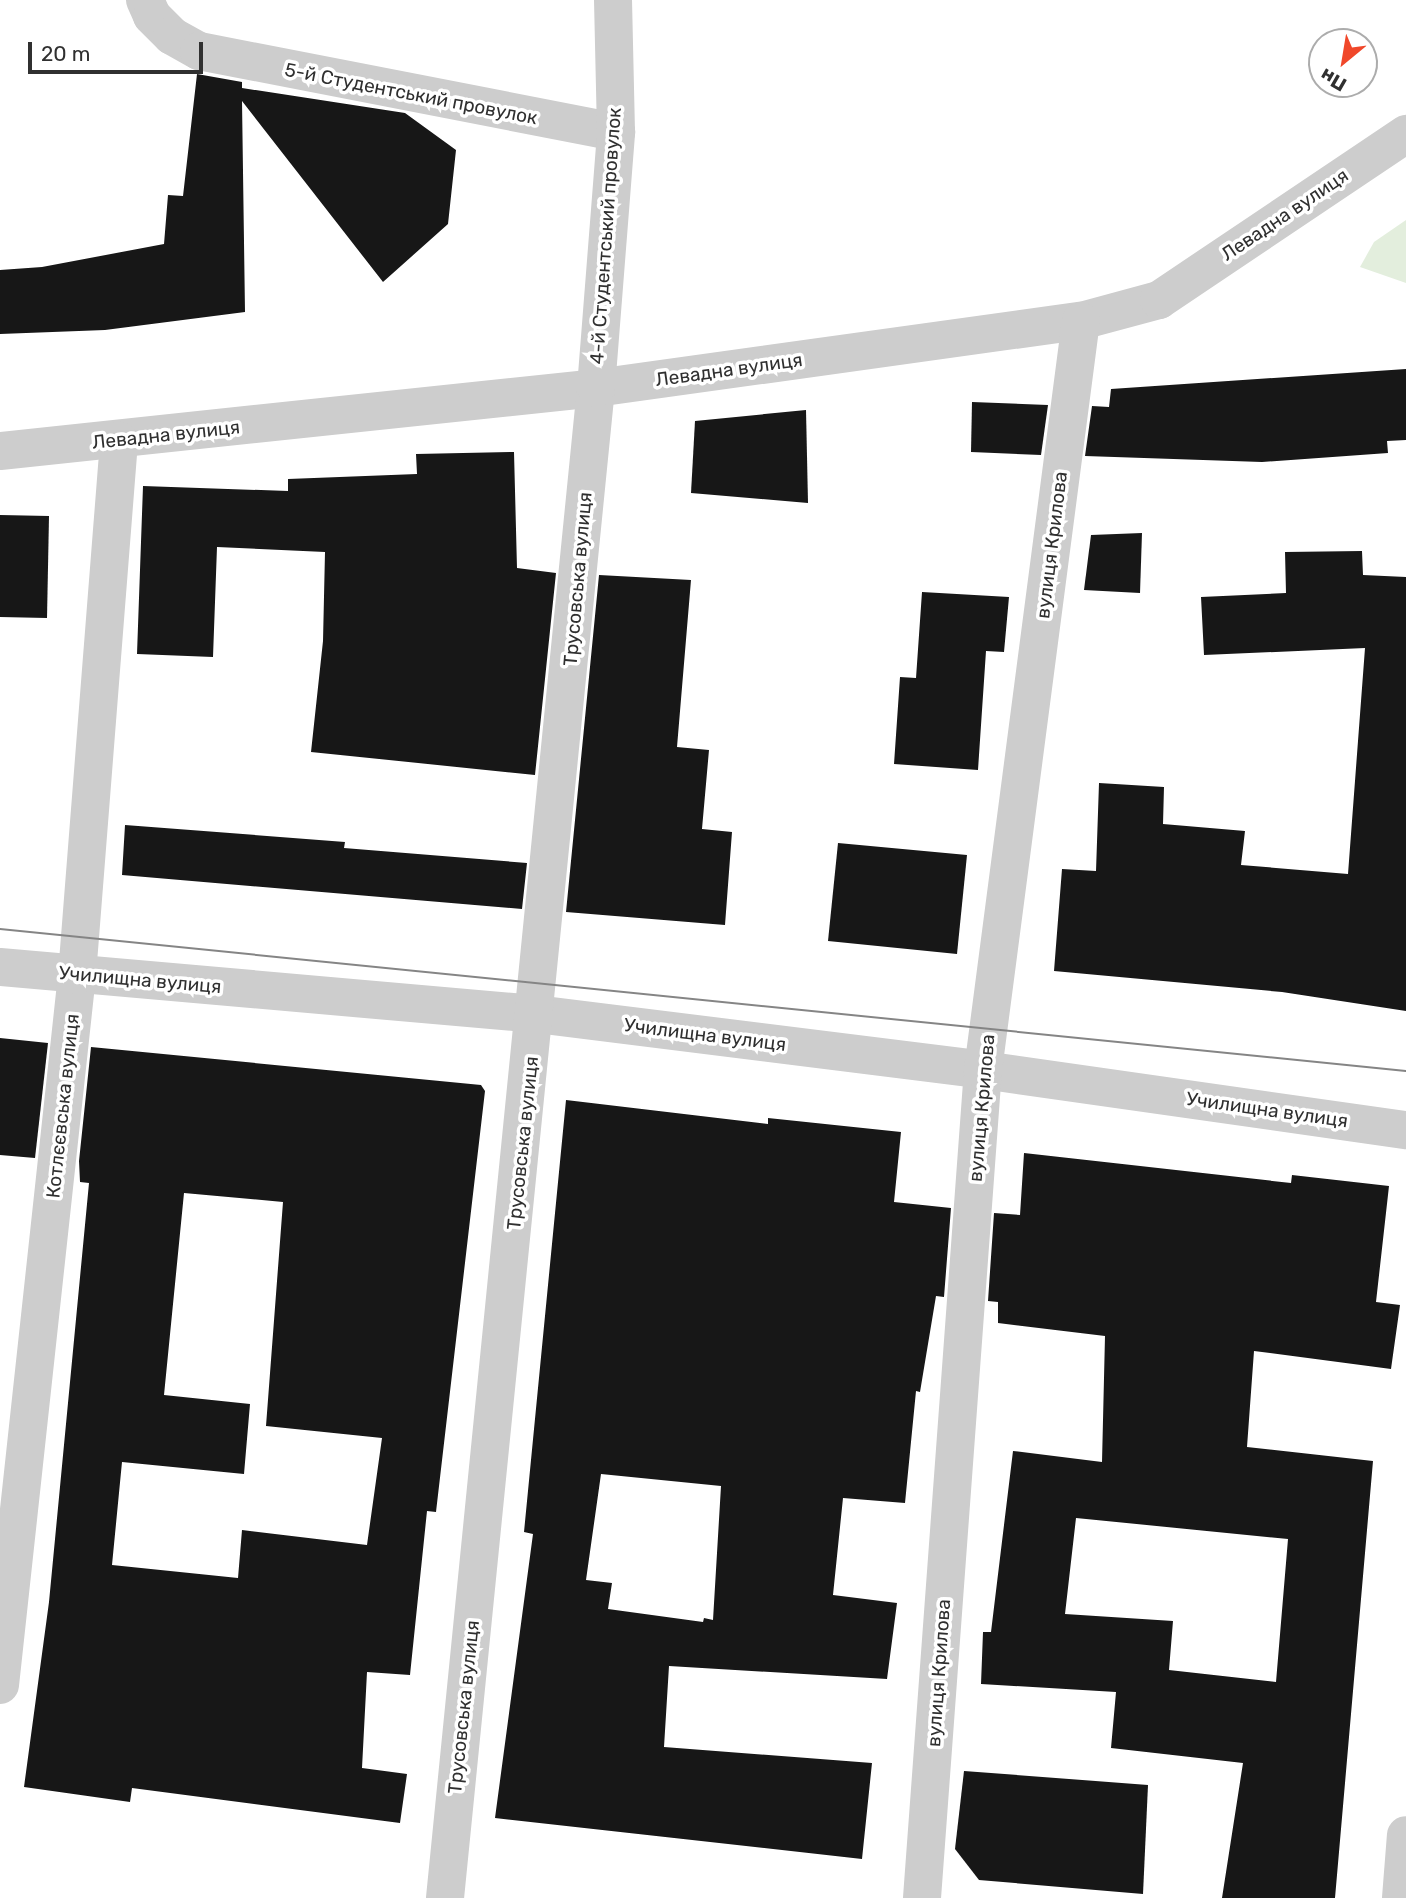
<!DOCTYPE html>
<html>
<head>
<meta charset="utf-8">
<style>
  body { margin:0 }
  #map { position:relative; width:1406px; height:1898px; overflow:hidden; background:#fff; font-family:Rubik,sans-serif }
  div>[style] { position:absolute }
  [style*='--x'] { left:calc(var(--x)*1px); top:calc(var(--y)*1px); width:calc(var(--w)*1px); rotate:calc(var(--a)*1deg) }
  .green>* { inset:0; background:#e3eedd }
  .building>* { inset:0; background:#171717 }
  .minor>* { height:38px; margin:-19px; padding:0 19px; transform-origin:19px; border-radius:19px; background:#cdcdcd }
  .tram>* { height:2px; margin:-1px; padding:0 1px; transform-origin:1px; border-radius:1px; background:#858585 }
  span { translate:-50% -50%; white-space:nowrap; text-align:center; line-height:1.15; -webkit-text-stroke:7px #fff; paint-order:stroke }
  .street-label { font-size:19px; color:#303030 }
  .north { position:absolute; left:1308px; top:28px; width:70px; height:70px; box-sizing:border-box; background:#fff; border:2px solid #acacac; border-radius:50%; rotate:210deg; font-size:19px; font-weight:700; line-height:28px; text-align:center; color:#303030 }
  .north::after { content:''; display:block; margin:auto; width:24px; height:32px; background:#f0472a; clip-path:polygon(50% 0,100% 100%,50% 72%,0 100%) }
  .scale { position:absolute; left:28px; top:42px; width:175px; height:32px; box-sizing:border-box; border:4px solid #303030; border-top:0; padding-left:9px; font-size:21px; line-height:24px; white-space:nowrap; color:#303030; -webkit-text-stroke:5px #fff; paint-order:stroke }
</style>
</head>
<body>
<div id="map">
  <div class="green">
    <div style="clip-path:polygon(1406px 220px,1406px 283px,1360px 267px,1374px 242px)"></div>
  </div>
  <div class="building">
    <div style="clip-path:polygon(197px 74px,242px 82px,242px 88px,405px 113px,456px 150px,448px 224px,383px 282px,242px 101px,245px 312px,105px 330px,0 334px,0 270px,42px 267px,164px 244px,168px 195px,183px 196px)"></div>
    <div style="clip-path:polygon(1406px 369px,1406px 440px,1387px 441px,1388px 453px,1262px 462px,1085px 456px,1092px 406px,1109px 407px,1111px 389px)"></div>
    <div style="clip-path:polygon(972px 402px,1048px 405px,1041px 455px,971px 452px)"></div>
    <div style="clip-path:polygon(806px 410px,808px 503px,691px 493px,695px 421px)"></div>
    <div style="clip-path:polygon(514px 452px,517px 568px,556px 573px,535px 775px,311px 752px,323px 641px,325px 552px,217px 547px,213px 657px,137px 654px,143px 486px,288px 491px,288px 479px,417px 474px,416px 454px)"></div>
    <div style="clip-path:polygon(0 515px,49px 516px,47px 618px,0 617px)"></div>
    <div style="clip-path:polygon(1142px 533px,1140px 593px,1084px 590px,1091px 535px)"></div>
    <div style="clip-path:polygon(1362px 551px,1363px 575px,1406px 577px,1406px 1011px,1282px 992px,1054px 971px,1062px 869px,1096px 871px,1099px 783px,1164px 787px,1163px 824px,1245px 831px,1241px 865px,1348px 874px,1365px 648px,1204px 655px,1201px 597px,1286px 593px,1285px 552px)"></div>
    <div style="clip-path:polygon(599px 575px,691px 580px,677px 747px,709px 750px,702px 829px,732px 832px,725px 925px,566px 912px)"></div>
    <div style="clip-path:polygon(922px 592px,1009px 597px,1004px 652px,986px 651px,978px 770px,894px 764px,900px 677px,916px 678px)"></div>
    <div style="clip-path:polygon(125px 825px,345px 842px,344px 848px,527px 863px,522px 909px,122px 875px)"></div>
    <div style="clip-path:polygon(838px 843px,967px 855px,957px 954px,828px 941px)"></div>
    <div style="clip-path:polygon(0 1038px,48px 1043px,35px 1158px,0 1155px)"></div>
    <div style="clip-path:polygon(evenodd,91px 1047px,481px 1085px,485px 1091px,436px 1512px,427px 1511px,410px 1675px,367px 1672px,362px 1768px,407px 1774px,400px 1823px,132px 1788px,130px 1802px,24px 1787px,49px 1602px,89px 1183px,80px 1182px,79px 1161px,91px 1047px,184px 1193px,283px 1202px,266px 1426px,382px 1438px,367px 1545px,242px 1530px,238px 1578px,112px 1565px,122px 1462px,244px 1474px,250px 1404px,164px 1395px,184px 1193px)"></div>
    <div style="clip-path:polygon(evenodd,566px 1100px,768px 1124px,768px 1118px,901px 1132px,894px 1202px,951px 1208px,944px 1297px,936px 1296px,920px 1392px,916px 1391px,905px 1503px,843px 1498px,833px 1595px,897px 1603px,887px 1679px,669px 1666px,664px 1747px,872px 1763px,862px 1859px,495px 1818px,533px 1534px,524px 1532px,566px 1100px,601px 1474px,721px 1486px,713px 1620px,704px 1618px,703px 1622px,608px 1609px,612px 1583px,586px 1580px,601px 1474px)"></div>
    <div style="clip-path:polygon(evenodd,1024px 1153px,1291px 1183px,1292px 1175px,1389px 1186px,1376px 1302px,1400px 1305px,1391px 1369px,1254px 1351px,1247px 1447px,1373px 1461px,1335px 1898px,1222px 1898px,1243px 1763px,1111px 1748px,1116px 1692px,981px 1684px,983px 1632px,991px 1632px,1013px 1451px,1102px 1462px,1105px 1336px,998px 1323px,998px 1302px,988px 1301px,994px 1213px,1020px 1215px,1024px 1153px,1076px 1518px,1288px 1539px,1276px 1682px,1169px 1670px,1173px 1621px,1065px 1614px,1076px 1518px)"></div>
    <div style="clip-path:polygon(964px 1771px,1148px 1785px,1143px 1894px,979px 1880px,955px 1849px)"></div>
  </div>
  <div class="minor">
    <div style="--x:145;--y:0;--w:17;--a:66"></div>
    <div style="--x:152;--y:16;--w:28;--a:45"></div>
    <div style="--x:172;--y:36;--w:31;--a:29"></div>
    <div style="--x:199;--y:51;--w:425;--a:11"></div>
    <div style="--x:0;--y:451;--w:599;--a:-6.03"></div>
    <div style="--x:596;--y:388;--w:490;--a:-7.9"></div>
    <div style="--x:1081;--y:321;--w:81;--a:-15.1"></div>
    <div style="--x:1159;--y:300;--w:298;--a:-33.9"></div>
    <div style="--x:0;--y:967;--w:538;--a:5.01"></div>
    <div style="--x:536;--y:1014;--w:450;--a:7.1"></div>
    <div style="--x:983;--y:1070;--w:427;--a:8.1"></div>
    <div style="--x:0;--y:1685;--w:714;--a:-83.81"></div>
    <div style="--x:77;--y:975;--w:536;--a:-85.5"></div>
    <div style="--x:445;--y:1898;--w:1518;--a:-84.29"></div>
    <div style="--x:596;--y:388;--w:257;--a:-85.5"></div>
    <div style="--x:616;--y:132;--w:132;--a:-91.3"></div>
    <div style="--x:922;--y:1898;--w:830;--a:-85.79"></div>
    <div style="--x:983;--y:1070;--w:755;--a:-82.55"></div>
    <div style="--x:1401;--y:1898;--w:63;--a:-85.5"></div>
  </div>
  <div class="tram">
    <div style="--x:0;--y:929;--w:1413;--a:5.77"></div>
  </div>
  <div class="street-label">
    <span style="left:411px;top:94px;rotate:11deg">5-й Студентський провулок</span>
    <span style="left:1285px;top:215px;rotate:-34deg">Левадна вулиця</span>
    <span style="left:606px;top:236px;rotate:-86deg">4-й Студентський провулок</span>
    <span style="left:729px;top:370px;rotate:-8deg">Левадна вулиця</span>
    <span style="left:166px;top:435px;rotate:-6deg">Левадна вулиця</span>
    <span style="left:1052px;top:545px;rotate:-83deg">вулиця Крилова</span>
    <span style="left:578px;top:579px;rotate:-85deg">Трусовська вулиця</span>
    <span style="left:140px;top:980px;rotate:5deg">Училищна вулиця</span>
    <span style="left:705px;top:1035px;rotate:7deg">Училищна вулиця</span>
    <span style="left:63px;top:1106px;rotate:-84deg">Котлєєвська вулиця</span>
    <span style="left:982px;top:1108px;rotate:-85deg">вулиця Крилова</span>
    <span style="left:1267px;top:1110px;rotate:8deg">Училищна вулиця</span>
    <span style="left:523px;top:1143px;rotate:-84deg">Трусовська вулиця</span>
    <span style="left:939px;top:1673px;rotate:-86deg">вулиця Крилова</span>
    <span style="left:464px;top:1707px;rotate:-84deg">Трусовська вулиця</span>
  </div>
  <div class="north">Пн</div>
  <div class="scale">20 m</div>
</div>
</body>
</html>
